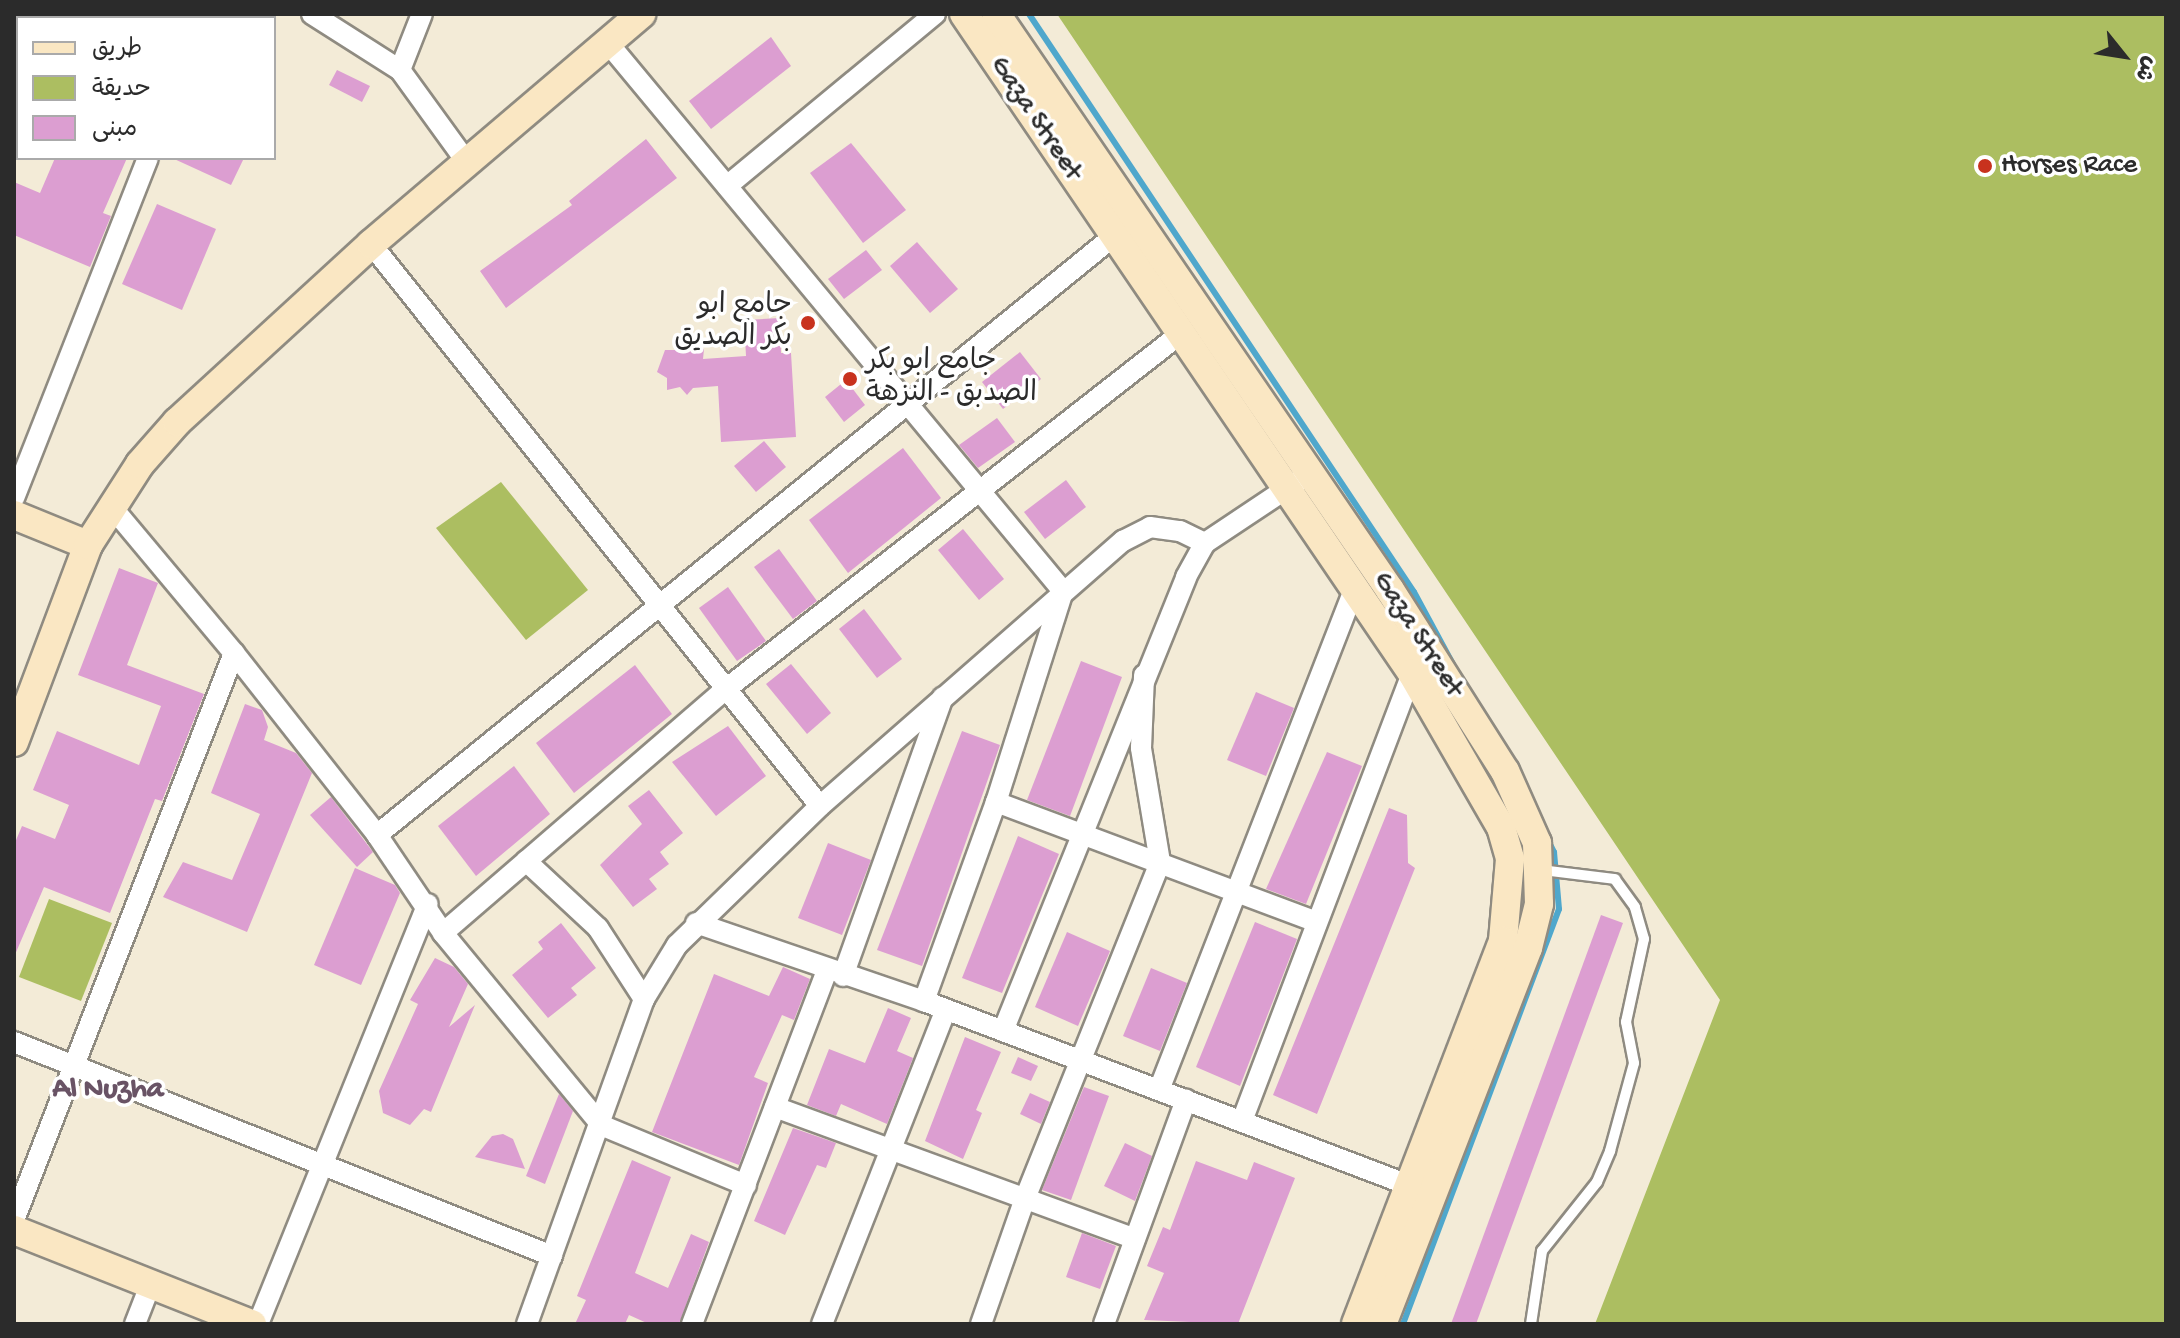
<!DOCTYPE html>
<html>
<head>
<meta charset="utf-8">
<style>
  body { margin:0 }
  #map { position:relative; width:2180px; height:1338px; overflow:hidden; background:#f3ebd7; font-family:"Gochi Hand","Playpen Sans Arabic",sans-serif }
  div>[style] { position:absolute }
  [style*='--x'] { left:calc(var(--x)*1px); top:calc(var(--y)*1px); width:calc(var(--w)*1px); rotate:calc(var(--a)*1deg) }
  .green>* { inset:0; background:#acbe61 }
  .stream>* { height:6px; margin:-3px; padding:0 3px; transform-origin:3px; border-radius:3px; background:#4fa7cc }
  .building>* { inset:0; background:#dc9ed1 }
  .roads { filter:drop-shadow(2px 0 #8f8b81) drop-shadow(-2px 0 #8f8b81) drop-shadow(0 2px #8f8b81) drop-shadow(0 -2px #8f8b81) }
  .lane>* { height:10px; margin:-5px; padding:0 5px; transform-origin:5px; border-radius:5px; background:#fff }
  .street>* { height:20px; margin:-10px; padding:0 10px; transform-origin:10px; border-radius:10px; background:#fff }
  .secondary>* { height:28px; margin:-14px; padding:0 14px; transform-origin:14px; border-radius:14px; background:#fae7c3 }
  .dots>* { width:22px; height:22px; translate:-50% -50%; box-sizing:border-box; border:4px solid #fff; border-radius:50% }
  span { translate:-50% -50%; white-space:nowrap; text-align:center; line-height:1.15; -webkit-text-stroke:7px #fff; paint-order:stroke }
  .street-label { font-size:28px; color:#2b2b2b }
  .poi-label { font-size:28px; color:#2b2b2b }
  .left { translate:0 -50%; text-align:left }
  .right { translate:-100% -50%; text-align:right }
  .neighbourhood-label { font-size:30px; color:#695365; font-weight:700 }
  .frame { position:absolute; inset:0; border:16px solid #2b2b2b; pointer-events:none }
  .legend { position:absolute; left:16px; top:16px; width:260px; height:144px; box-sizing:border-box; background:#fff; border:2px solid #aaa; margin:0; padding:10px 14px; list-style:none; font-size:24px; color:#2b2b2b }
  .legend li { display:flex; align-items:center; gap:16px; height:40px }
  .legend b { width:40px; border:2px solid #aaa }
  .north { position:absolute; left:2084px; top:16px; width:80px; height:80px; -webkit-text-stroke:6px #fff; paint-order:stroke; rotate:120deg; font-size:22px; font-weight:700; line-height:32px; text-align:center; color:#2b2b2b }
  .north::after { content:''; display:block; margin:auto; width:28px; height:36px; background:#2b2b2b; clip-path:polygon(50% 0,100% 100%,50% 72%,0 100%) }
</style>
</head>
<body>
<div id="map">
  <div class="green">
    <div style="clip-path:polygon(1057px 14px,2166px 14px,2166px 1324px,1595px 1324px,1720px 1000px)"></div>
    <div style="clip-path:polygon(501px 482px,588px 590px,526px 640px,436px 528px)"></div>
    <div style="clip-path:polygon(49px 899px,112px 923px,81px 1001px,19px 977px)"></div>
  </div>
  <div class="stream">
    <div style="--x:1029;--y:14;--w:694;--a:56.33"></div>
    <div style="--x:1414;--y:592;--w:82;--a:61.6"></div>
    <div style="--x:1403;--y:1324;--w:443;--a:-69.4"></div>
    <div style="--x:1559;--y:909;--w:57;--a:-95"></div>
    <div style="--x:1554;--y:852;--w:13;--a:-117"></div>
  </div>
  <div class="building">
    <div style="clip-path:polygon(771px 37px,791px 66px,711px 129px,689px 101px)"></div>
    <div style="clip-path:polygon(337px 70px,370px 86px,362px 102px,329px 85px)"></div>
    <div style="clip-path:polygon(646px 139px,677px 178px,506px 308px,480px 271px,572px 205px,569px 201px)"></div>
    <div style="clip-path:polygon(851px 143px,906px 210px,863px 243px,810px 173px)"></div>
    <div style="clip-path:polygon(55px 158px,127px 158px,103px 213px,111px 216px,90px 267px,14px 235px,14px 182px,40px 193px)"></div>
    <div style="clip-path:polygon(172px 158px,244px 158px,231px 185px)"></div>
    <div style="clip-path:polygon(157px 204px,216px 229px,182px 310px,122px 284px)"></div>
    <div style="clip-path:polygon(917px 242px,958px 289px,930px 313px,890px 266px)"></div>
    <div style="clip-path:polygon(866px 250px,882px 270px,844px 299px,828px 279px)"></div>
    <div style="clip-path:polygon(780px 318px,781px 353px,791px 353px,796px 437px,721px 442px,718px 386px,693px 388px,687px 395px,680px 387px,667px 390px,667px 378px,657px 372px,665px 350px,676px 350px,683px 341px,704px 349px,703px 359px,746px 356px,744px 320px)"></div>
    <div style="clip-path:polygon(1020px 352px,1041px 379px,1003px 409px,982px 382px)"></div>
    <div style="clip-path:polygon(846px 380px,865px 405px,844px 422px,825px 397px)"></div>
    <div style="clip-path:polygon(997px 418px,1015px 442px,978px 468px,959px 445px)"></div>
    <div style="clip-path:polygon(764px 441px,786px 467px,756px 492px,734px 466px)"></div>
    <div style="clip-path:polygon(903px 448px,941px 498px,848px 573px,809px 520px)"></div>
    <div style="clip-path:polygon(1066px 480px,1086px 507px,1045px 539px,1024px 512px)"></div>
    <div style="clip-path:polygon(963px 529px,1004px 579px,979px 600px,938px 550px)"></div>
    <div style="clip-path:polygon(779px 549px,817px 601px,793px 619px,754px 567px)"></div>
    <div style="clip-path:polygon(119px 568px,158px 583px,127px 665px,204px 694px,162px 801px,155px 799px,110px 913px,44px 887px,14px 957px,14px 845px,22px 826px,55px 839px,69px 805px,33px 790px,57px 731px,139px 765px,161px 706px,78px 675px)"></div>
    <div style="clip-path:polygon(728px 587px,766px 641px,737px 661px,699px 608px)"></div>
    <div style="clip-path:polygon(864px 609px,902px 659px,877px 678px,839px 629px)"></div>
    <div style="clip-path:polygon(1081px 661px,1122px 677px,1070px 816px,1027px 800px)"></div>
    <div style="clip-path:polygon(791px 664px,831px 713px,807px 734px,766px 684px)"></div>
    <div style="clip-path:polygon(635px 665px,672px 714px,574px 793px,536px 743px)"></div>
    <div style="clip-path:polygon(1256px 692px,1294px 708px,1266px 776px,1227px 760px)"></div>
    <div style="clip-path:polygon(245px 704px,262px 710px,268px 727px,264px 740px,296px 753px,312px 773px,247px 932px,163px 897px,183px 862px,232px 880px,260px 814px,211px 793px)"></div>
    <div style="clip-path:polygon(728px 726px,766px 776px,716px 816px,672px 762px)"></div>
    <div style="clip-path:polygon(962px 731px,1000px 745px,922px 966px,877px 950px)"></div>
    <div style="clip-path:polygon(1327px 752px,1362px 766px,1306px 904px,1266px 889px)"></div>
    <div style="clip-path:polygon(514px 766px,550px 814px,476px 876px,438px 826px)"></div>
    <div style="clip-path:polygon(649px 790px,683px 833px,660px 852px,669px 864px,649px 879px,657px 889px,633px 907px,600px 865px,642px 824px,628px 806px)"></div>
    <div style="clip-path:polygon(331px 797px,373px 852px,357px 867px,310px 815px)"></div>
    <div style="clip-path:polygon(1389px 808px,1407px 815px,1408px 863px,1415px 868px,1317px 1114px,1273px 1095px)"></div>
    <div style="clip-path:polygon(1018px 836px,1059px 854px,1002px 993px,962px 978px)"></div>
    <div style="clip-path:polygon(828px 843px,871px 860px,842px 935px,798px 918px)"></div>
    <div style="clip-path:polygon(355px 868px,395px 885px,400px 893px,361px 985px,314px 965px)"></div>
    <div style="clip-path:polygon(1601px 915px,1623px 923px,1476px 1324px,1451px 1324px)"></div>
    <div style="clip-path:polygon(1255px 922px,1297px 939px,1240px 1086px,1196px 1067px)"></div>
    <div style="clip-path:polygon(561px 923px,596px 968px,571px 988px,577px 995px,548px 1018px,512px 975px,543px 949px,538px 942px)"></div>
    <div style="clip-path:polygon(1067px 932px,1110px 951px,1078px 1026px,1035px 1007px)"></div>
    <div style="clip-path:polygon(435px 958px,454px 967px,468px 984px,449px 1027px,475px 1005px,431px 1112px,424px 1109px,410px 1125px,383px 1113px,379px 1091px,418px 1004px,410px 1000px)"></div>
    <div style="clip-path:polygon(783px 967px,810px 979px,794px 1020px,782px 1015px,754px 1077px,768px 1083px,739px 1165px,652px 1132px,714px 974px,769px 996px)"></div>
    <div style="clip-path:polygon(1151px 968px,1187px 983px,1160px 1051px,1123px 1036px)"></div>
    <div style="clip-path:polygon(888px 1008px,911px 1018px,897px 1051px,913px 1058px,887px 1124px,841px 1104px,836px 1116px,807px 1105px,829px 1049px,865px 1063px)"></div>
    <div style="clip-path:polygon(965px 1037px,1001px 1052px,976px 1110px,982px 1113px,963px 1159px,925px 1141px)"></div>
    <div style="clip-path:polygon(1018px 1057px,1038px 1066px,1031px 1081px,1011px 1073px)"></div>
    <div style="clip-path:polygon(1084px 1087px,1109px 1096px,1071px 1200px,1042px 1190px)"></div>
    <div style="clip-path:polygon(1030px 1093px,1050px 1102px,1041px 1124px,1020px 1114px)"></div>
    <div style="clip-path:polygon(559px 1094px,573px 1111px,545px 1184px,526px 1176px)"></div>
    <div style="clip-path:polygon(793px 1128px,836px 1143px,826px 1168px,817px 1165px,785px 1235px,754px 1221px)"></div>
    <div style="clip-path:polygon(503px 1134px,513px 1139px,525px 1169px,475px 1157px,492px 1136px)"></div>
    <div style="clip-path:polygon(1125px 1143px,1152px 1156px,1135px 1201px,1104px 1186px)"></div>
    <div style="clip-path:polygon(632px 1160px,671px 1177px,635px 1273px,668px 1288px,691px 1234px,709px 1242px,679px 1324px,649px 1324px,629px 1315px,625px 1324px,575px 1324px,586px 1300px,577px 1296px)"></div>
    <div style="clip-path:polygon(1196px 1161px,1247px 1180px,1254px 1162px,1295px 1178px,1238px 1324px,1144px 1320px,1164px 1273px,1147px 1266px,1163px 1227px,1170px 1230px)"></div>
    <div style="clip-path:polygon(1082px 1233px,1116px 1246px,1100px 1289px,1066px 1277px)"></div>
  </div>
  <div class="roads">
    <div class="lane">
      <div style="--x:1531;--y:1324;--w:74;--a:-81.4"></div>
      <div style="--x:1542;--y:1251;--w:88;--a:-51.4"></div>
      <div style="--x:1597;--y:1182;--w:34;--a:-67"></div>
      <div style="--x:1610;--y:1151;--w:91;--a:-74.7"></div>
      <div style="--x:1634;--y:1063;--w:42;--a:-101"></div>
      <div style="--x:1626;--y:1022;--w:85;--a:-77.8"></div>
      <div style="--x:1644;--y:939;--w:33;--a:-106"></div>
      <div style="--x:1635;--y:907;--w:34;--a:-126"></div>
      <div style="--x:1615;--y:879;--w:74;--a:-173"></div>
    </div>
    <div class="street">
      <div style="--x:312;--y:14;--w:104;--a:32.5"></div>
      <div style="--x:400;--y:70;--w:116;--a:54.1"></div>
      <div style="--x:203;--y:18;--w:4;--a:-63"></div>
      <div style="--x:608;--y:43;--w:712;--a:50.3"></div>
      <div style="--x:1063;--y:591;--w:221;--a:107.6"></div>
      <div style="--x:996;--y:802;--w:212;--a:109.9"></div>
      <div style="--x:400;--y:70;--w:60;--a:-68.6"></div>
      <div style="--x:727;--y:186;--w:270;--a:-39.6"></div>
      <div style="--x:371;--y:244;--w:719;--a:51.38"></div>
      <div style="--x:14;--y:498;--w:365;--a:-68.5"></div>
      <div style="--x:111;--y:506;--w:192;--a:50.1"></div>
      <div style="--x:234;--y:653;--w:231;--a:51.8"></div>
      <div style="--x:377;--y:835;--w:118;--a:56"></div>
      <div style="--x:443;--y:933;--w:249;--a:50.5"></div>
      <div style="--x:601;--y:1125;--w:157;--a:22.5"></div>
      <div style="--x:996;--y:802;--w:340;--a:20.5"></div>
      <div style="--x:377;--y:835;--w:950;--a:-39.1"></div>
      <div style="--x:526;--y:861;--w:98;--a:42.9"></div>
      <div style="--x:598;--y:928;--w:85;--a:57.1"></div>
      <div style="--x:696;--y:923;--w:241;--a:18.9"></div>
      <div style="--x:924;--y:1001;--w:521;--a:20.8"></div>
      <div style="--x:443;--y:933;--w:374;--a:-40.8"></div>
      <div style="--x:726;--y:689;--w:575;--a:-38.01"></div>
      <div style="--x:843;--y:976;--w:296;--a:-70.3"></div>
      <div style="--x:1003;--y:1031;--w:489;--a:-68"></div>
      <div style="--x:1186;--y:577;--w:39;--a:-61"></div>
      <div style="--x:1205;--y:543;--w:112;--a:-33.7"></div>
      <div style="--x:14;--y:1042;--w:579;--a:21.69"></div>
      <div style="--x:1159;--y:1090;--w:537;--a:-68.69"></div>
      <div style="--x:775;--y:1107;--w:383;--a:20.1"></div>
      <div style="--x:1242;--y:1121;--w:479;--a:-69.2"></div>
      <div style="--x:14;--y:1220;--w:608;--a:-68.79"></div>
      <div style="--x:135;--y:1324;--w:44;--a:-68.7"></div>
      <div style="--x:258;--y:1324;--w:453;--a:-68"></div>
      <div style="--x:527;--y:1324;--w:345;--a:-70.2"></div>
      <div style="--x:644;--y:999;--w:63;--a:-58.6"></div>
      <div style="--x:677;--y:945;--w:199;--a:-44.2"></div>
      <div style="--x:820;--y:806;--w:403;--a:-41.2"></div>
      <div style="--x:1123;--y:541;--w:30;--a:-27"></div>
      <div style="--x:1150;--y:527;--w:30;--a:8"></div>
      <div style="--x:1180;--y:531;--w:28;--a:26"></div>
      <div style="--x:692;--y:1324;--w:379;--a:-69.1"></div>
      <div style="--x:822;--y:1324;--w:338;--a:-68.5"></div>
      <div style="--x:981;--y:1324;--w:130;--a:-70.7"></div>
      <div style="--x:1024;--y:1201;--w:365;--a:-68.1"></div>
      <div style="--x:1160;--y:862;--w:116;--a:-99.5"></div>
      <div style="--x:1141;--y:748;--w:73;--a:-87.6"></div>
      <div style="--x:1104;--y:1324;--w:239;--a:-69.9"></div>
    </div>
    <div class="secondary">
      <div style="--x:964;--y:14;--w:797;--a:55.79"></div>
      <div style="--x:1412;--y:673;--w:178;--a:60"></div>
      <div style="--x:1501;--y:827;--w:33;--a:74"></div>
      <div style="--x:1510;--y:859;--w:82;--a:94.9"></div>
      <div style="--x:1503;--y:941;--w:410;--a:111"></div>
      <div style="--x:996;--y:14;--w:698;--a:55.63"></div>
      <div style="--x:1390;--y:590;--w:214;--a:57.6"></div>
      <div style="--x:1505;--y:771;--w:79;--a:66"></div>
      <div style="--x:1537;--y:843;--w:61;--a:88.1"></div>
      <div style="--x:1539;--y:904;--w:45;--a:104"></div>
      <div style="--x:1528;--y:948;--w:403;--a:111.2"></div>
      <div style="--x:14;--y:515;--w:80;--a:22.1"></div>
      <div style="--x:14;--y:742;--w:210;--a:-69.4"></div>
      <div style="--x:88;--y:545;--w:96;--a:-57.3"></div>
      <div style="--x:140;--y:464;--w:56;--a:-48.6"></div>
      <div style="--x:177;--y:422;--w:263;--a:-42.5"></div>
      <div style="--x:371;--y:244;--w:355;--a:-40.4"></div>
      <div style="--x:14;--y:1230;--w:256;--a:21.6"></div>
    </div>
  </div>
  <div class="dots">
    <div style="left:1985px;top:166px;background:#c8321e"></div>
    <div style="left:808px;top:323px;background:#c8321e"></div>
    <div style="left:850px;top:379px;background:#c8321e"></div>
  </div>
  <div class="street-label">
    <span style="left:1035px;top:119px;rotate:56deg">Gaza Street</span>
    <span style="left:1417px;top:635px;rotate:57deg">Gaza Street</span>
  </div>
  <div class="poi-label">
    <span class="left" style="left:2001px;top:166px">Horses Race</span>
    <span class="right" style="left:792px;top:323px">جامع ابو<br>بكر الصديق</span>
    <span class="left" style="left:866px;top:379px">جامع ابو بكر<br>الصدبق - النزهة</span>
  </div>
  <div class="neighbourhood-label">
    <span style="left:108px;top:1091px">Al Nuzha</span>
  </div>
  <div class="frame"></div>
  <ul class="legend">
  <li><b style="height:10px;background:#fae7c3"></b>طريق</li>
  <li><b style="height:22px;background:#acbe61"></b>حديقة</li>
  <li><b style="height:22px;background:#dc9ed1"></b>مبنى</li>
  </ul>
  <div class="north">ش</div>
</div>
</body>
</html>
